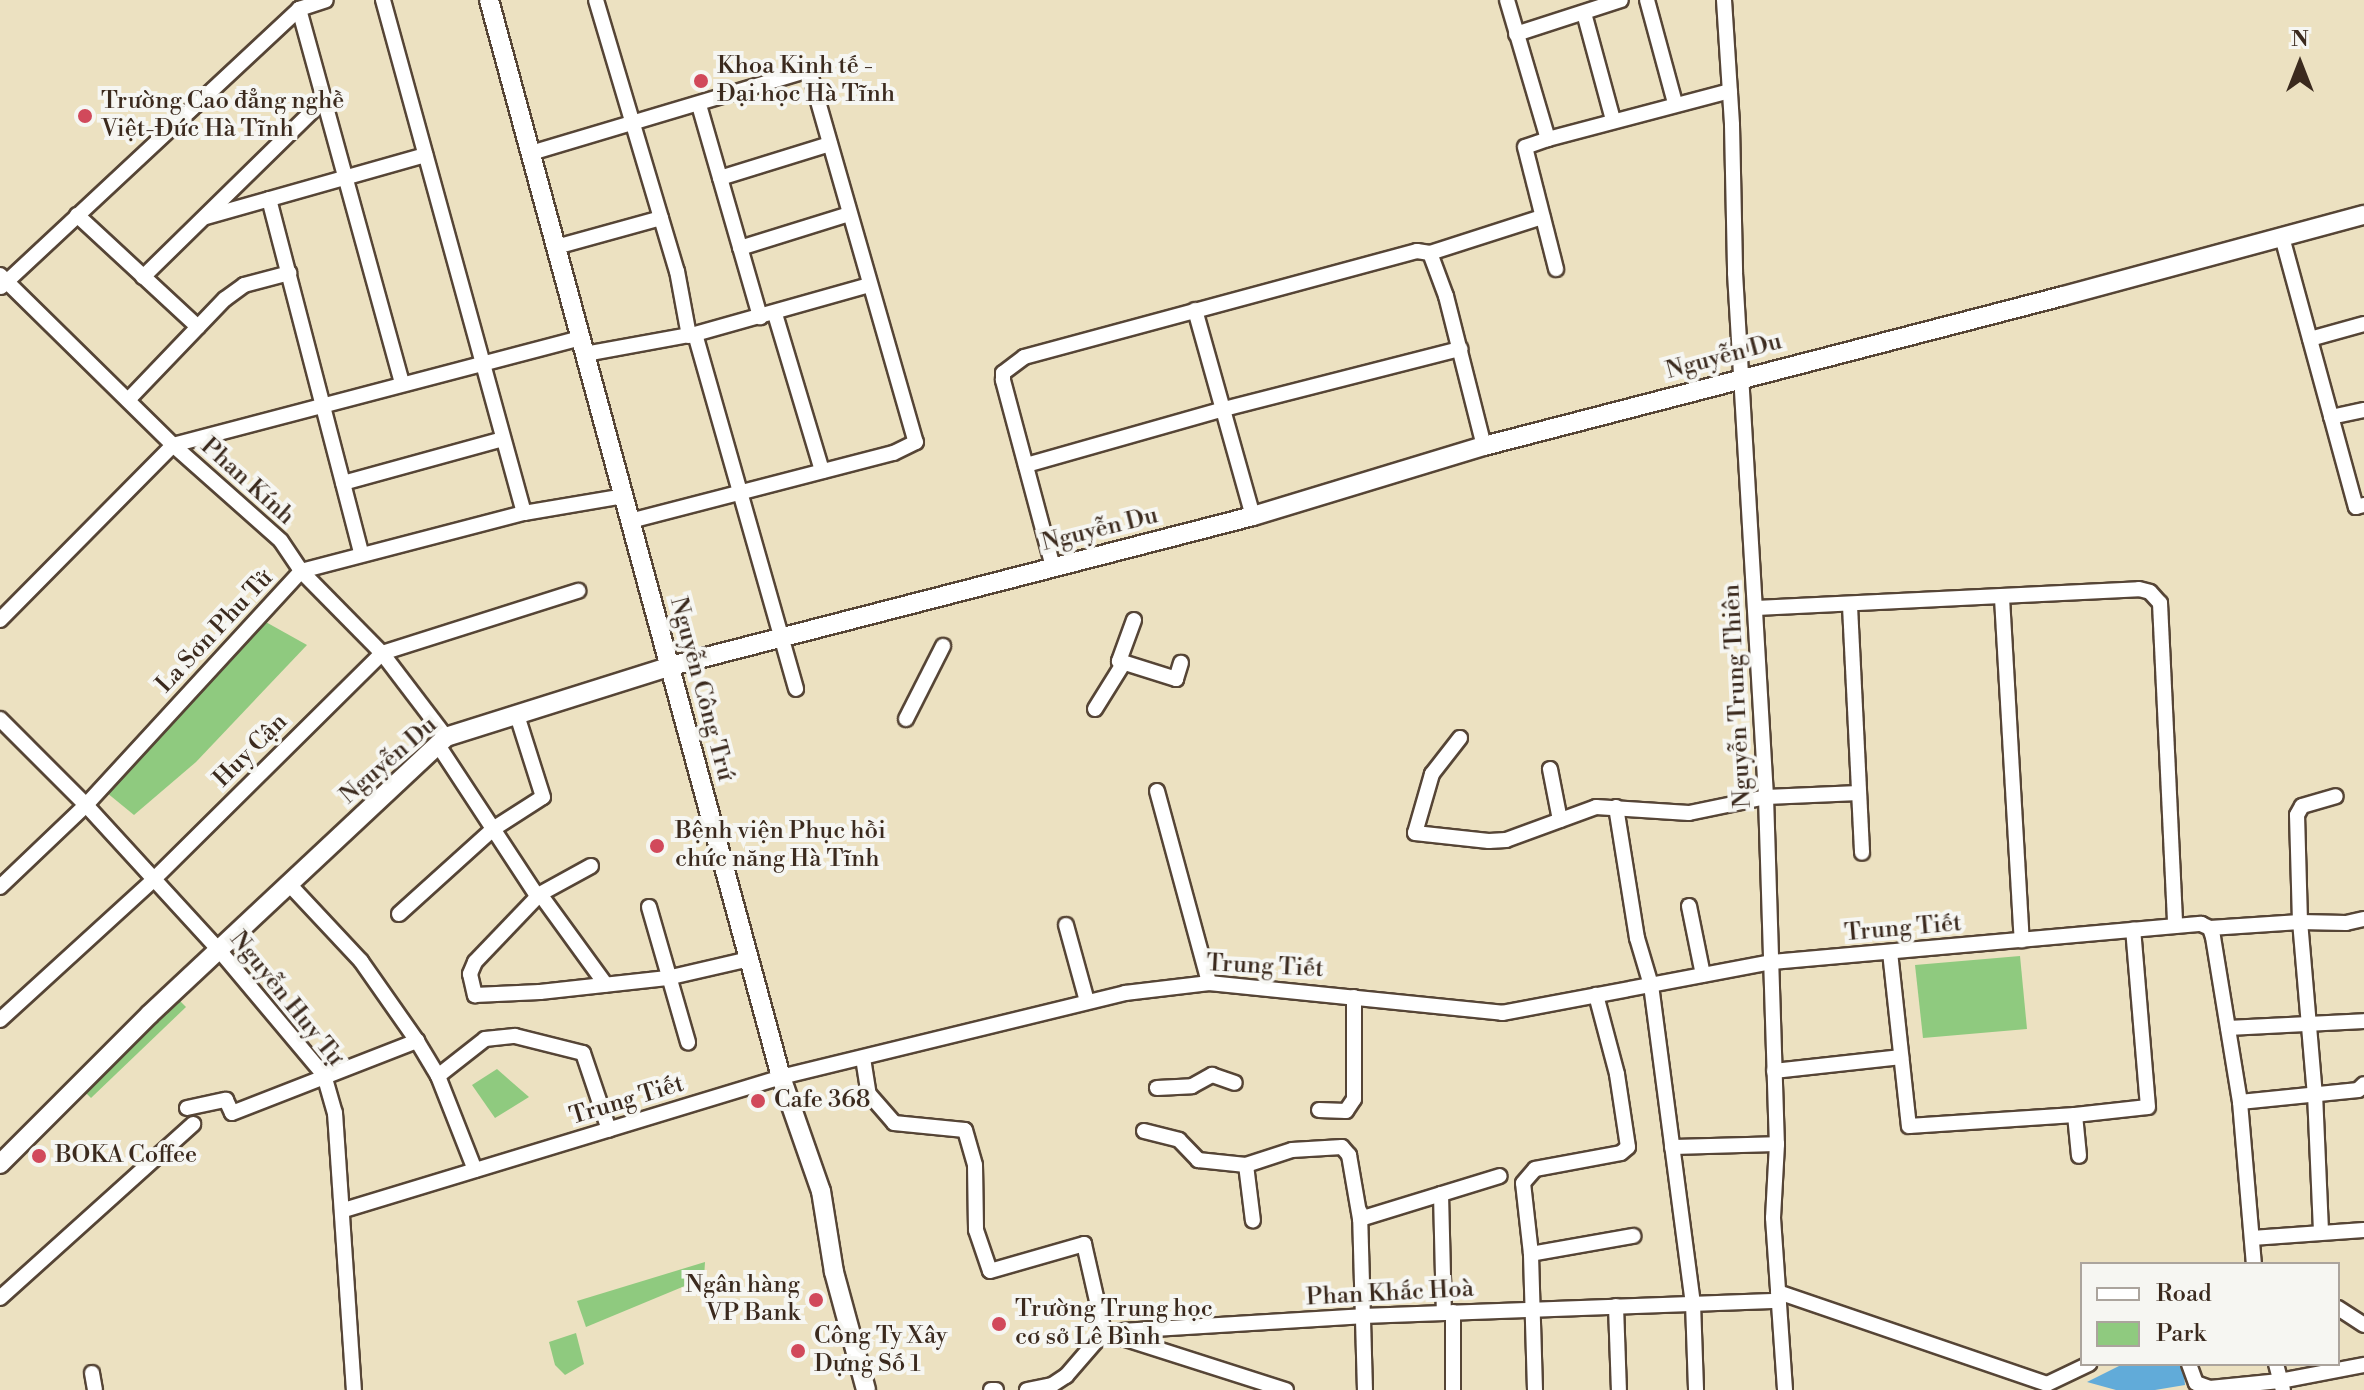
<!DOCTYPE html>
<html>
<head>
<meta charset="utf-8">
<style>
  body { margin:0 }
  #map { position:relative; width:2364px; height:1390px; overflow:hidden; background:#ece1c1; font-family:"Libre Bodoni",serif }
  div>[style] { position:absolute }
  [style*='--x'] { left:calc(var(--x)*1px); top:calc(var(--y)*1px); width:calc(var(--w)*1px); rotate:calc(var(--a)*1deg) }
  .green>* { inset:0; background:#8fca7f }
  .water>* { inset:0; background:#61abd9 }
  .roads { filter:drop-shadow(2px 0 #564536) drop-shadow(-2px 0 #564536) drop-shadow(0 2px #564536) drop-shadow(0 -2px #564536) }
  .minor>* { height:14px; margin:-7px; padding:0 7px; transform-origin:7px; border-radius:7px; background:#fff }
  .major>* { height:18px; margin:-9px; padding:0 9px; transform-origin:9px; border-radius:9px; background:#fff }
  .dots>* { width:22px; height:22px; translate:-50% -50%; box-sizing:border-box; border:4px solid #f6f6f2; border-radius:50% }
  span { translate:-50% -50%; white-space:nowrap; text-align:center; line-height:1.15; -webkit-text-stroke:8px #f6f6f2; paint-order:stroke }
  .poi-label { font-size:24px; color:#3b2a1e }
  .left { translate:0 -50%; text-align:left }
  .right { translate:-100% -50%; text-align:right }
  .street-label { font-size:24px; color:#3b2a1e }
  .legend { position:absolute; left:2080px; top:1262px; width:260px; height:104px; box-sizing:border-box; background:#f6f6f2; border:2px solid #aba49d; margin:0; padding:10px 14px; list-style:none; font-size:24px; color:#3b2a1e }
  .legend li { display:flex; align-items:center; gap:16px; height:40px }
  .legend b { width:40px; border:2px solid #aba49d }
  .north { position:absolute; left:2260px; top:24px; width:80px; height:80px; -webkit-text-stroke:6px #f6f6f2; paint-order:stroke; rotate:0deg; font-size:22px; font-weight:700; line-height:32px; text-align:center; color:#3b2a1e }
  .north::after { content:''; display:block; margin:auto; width:28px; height:36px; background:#3b2a1e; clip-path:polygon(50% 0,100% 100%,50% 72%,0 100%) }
</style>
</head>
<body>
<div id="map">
  <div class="green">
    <div style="clip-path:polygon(264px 621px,307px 645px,196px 762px,134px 815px,101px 788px)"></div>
    <div style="clip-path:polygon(2020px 956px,2027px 1029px,1923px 1038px,1915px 965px)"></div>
    <div style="clip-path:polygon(180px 1001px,186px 1007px,91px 1098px,85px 1092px)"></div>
    <div style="clip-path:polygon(497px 1069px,529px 1097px,495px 1118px,472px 1085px)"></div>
    <div style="clip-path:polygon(705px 1262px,704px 1278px,586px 1327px,577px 1301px)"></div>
    <div style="clip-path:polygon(576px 1333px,584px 1364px,565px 1375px,555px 1365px,549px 1342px)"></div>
  </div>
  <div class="water">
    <div style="clip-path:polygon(2123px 1364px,2183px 1364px,2185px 1385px,2155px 1390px,2116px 1390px,2087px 1382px)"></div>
  </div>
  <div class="roads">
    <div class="minor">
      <div style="--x:383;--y:0;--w:532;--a:74.63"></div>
      <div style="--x:596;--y:0;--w:283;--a:73.4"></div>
      <div style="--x:677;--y:271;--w:66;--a:79.5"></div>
      <div style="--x:1507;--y:0;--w:145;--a:73.6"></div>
      <div style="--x:1548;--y:139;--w:188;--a:-14.8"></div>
      <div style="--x:1647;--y:0;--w:107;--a:74.8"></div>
      <div style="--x:1724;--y:0;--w:125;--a:86.3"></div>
      <div style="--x:1732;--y:125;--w:148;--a:88.8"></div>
      <div style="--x:1735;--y:273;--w:525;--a:86.61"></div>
      <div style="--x:1766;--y:797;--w:347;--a:88.2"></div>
      <div style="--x:1777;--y:1144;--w:74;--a:93.1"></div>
      <div style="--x:1773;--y:1218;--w:172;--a:86"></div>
      <div style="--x:299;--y:9;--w:388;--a:74.6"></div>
      <div style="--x:1584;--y:13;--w:111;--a:74.8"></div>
      <div style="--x:1516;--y:34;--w:110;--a:-17.9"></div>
      <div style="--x:699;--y:105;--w:221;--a:73.9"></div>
      <div style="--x:1548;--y:139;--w:24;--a:161"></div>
      <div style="--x:1525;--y:147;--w:126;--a:75.7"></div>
      <div style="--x:531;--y:153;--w:290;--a:-16.6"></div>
      <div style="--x:809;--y:70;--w:387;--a:74"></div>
      <div style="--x:916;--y:442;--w:25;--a:154"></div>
      <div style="--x:893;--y:453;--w:272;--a:165.5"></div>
      <div style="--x:720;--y:178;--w:115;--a:-17.2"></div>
      <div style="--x:269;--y:199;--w:366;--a:75.4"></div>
      <div style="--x:77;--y:215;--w:165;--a:42.8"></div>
      <div style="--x:206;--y:217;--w:228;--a:-15.8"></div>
      <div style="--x:2282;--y:237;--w:280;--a:74.7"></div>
      <div style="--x:2356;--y:507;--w:8;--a:-14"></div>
      <div style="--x:556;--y:247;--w:109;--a:-15.4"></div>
      <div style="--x:740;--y:248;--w:114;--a:-17.3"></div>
      <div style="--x:1430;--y:253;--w:46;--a:69.6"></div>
      <div style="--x:1446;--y:296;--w:155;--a:75.8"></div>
      <div style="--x:0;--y:275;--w:243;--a:44.5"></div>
      <div style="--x:173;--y:445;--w:144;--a:41.6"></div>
      <div style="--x:281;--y:541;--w:36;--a:56"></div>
      <div style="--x:301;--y:571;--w:115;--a:45.4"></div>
      <div style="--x:382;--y:653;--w:106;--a:52.7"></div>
      <div style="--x:143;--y:277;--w:255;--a:-44.4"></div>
      <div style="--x:1;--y:287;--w:408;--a:-43"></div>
      <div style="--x:299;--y:9;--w:28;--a:-18"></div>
      <div style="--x:1195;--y:310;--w:214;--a:74.3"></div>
      <div style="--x:775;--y:314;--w:164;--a:73.3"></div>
      <div style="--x:695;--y:334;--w:369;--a:74.1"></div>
      <div style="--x:2310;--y:339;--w:56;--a:-15.5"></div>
      <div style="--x:585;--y:354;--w:112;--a:-10.3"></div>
      <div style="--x:695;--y:334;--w:181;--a:-15.7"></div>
      <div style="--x:128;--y:400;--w:140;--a:-46.2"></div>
      <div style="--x:225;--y:299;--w:24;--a:-36"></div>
      <div style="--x:244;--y:285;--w:47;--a:-14.9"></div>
      <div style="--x:2331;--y:417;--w:34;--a:-12"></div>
      <div style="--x:1026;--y:465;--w:206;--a:-15.8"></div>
      <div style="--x:1224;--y:409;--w:244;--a:-14.3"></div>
      <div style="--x:343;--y:483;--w:166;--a:-15.4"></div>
      <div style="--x:1053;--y:567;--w:194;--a:-105"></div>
      <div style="--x:1003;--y:380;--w:7;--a:-90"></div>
      <div style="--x:1003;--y:373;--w:26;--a:-37"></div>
      <div style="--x:1024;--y:357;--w:407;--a:-15.1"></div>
      <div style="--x:1417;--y:251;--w:13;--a:9"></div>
      <div style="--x:1430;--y:253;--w:118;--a:-17.8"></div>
      <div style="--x:2002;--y:598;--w:343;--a:86.7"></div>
      <div style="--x:1850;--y:606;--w:247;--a:87.2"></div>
      <div style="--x:1756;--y:608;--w:383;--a:-2.8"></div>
      <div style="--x:2139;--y:589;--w:11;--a:15"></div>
      <div style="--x:2150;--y:592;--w:15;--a:48"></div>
      <div style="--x:2160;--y:603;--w:323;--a:87.3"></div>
      <div style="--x:0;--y:620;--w:246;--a:-45.3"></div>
      <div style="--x:173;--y:445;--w:422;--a:-14.7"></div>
      <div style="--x:1134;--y:620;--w:44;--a:110.1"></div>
      <div style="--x:1119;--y:661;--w:60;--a:17.5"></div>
      <div style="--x:1176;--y:679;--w:17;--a:-73"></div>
      <div style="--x:1095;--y:709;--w:53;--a:-58.1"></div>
      <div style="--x:0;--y:719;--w:122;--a:45"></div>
      <div style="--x:86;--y:805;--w:197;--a:47.5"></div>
      <div style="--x:219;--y:950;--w:163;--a:50"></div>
      <div style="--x:324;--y:1075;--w:40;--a:74"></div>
      <div style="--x:335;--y:1113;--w:278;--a:86.1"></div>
      <div style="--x:906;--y:719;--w:82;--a:-63.1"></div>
      <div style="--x:1460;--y:738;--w:46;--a:127.9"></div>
      <div style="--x:1432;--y:774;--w:61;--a:106.1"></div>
      <div style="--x:1415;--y:833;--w:74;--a:6.2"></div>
      <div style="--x:1489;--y:841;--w:17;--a:-3"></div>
      <div style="--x:1506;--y:840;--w:96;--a:-20.1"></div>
      <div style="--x:1596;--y:807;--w:93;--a:3.7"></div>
      <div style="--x:1689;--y:813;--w:79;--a:-11.7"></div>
      <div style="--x:1766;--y:797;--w:93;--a:-2.5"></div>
      <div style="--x:438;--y:745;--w:182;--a:56.7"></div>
      <div style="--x:1550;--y:769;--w:52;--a:78.9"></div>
      <div style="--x:1157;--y:791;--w:199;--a:74.8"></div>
      <div style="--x:1616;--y:807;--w:133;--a:80.9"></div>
      <div style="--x:1637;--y:938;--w:49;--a:73.4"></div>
      <div style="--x:1651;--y:985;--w:321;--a:82.5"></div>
      <div style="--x:1693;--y:1303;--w:87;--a:88"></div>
      <div style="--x:591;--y:866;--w:58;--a:151.2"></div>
      <div style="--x:540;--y:894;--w:94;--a:133.7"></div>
      <div style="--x:475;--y:962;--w:13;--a:113"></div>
      <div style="--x:470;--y:974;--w:22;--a:77"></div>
      <div style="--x:475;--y:995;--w:65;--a:-2.6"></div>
      <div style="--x:540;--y:992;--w:128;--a:-6.3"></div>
      <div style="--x:667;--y:978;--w:84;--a:-13"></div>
      <div style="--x:0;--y:887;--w:119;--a:-43.6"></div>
      <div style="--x:86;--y:805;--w:318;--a:-47.4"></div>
      <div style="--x:301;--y:571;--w:230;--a:-14.6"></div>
      <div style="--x:524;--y:513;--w:101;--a:-9.6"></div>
      <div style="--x:540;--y:894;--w:112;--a:54"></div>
      <div style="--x:1689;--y:906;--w:70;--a:78.5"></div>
      <div style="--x:649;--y:907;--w:141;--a:73.9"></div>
      <div style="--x:399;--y:914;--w:127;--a:-42.1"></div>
      <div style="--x:493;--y:829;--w:59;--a:-32.6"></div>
      <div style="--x:543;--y:797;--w:86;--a:-107.6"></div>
      <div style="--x:1066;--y:925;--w:79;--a:74.6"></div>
      <div style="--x:2210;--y:928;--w:90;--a:-3.8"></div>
      <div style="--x:2300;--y:922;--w:46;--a:1.2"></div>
      <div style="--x:2346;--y:923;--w:18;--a:-13"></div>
      <div style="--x:1890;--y:952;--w:175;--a:83.8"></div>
      <div style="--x:1909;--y:1126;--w:166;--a:-3.8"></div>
      <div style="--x:2075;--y:1115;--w:73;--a:-6.3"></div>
      <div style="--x:2148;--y:1107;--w:178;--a:-94.8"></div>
      <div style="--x:0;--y:1020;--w:206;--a:-42.4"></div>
      <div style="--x:152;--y:881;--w:324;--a:-44.7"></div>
      <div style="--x:382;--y:653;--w:206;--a:-17.6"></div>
      <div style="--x:2228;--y:1028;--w:136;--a:-2.9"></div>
      <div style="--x:417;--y:1041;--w:41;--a:59"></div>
      <div style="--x:863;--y:1058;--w:36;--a:81"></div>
      <div style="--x:869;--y:1094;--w:38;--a:49"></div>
      <div style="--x:894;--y:1123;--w:71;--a:5.6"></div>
      <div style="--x:965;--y:1130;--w:36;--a:74"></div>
      <div style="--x:975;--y:1165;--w:65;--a:89.1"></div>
      <div style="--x:976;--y:1230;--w:43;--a:71.1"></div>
      <div style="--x:990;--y:1271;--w:98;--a:-16"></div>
      <div style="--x:1084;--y:1244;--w:90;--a:77.2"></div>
      <div style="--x:1104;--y:1332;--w:191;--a:17.7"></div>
      <div style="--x:1774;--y:1071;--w:128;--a:-6.3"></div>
      <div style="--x:1157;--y:1088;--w:35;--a:-3"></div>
      <div style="--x:1192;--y:1086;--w:23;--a:-29"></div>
      <div style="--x:1212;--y:1075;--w:24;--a:19"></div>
      <div style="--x:2240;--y:1102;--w:119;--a:-5.8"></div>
      <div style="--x:2358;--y:1090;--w:8;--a:-45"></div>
      <div style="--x:187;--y:1108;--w:40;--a:-12"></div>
      <div style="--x:226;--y:1100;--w:14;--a:65"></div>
      <div style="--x:232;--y:1113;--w:199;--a:-21.3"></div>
      <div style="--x:417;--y:1041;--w:98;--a:-125"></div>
      <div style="--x:361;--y:961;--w:107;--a:-133.1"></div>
      <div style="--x:1319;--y:1110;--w:27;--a:2"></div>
      <div style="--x:1346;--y:1111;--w:14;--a:-56"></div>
      <div style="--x:1354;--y:1099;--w:102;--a:-90"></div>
      <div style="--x:2075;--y:1115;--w:41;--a:84.4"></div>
      <div style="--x:1144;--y:1131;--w:36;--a:14"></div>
      <div style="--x:1179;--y:1140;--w:28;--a:46"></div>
      <div style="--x:1198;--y:1160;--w:48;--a:5.9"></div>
      <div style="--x:1246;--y:1165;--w:48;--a:-18.1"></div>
      <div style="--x:1292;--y:1150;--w:50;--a:-3.4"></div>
      <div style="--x:1342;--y:1147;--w:11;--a:49"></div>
      <div style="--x:1349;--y:1155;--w:65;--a:80.2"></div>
      <div style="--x:1360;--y:1219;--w:146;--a:-17.1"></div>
      <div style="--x:1672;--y:1147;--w:105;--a:-1.6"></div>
      <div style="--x:1246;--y:1165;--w:56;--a:82.9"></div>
      <div style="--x:475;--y:1170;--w:101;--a:-111.5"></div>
      <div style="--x:438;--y:1076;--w:60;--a:-38.2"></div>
      <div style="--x:485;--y:1039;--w:30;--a:-6"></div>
      <div style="--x:515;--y:1036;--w:70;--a:14"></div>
      <div style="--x:583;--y:1053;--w:81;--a:71.3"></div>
      <div style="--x:1441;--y:1194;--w:119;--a:88.6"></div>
      <div style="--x:344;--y:1210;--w:457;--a:-16.9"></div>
      <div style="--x:781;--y:1077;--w:354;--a:-13.7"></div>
      <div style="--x:1125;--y:993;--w:85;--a:-6.8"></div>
      <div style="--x:1209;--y:983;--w:295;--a:5.8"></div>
      <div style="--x:1502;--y:1013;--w:275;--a:-10.7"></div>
      <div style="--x:1772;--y:962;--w:431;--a:-5.1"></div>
      <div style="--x:2201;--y:924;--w:10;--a:24"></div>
      <div style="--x:2210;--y:928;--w:9;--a:72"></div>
      <div style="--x:2213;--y:937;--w:167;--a:80.7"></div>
      <div style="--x:2240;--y:1102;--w:163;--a:85.1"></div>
      <div style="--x:1360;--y:1212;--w:178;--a:88.4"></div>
      <div style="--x:2321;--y:1231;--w:135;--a:-92.5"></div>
      <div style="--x:2315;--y:1096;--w:175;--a:-94.9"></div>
      <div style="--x:2300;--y:922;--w:107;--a:-91.6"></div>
      <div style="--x:2297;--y:815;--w:10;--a:-61"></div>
      <div style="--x:2302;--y:806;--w:35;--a:-16"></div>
      <div style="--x:2252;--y:1238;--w:112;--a:-4.1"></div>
      <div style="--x:1531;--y:1254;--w:104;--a:-10"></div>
      <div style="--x:1778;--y:1292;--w:284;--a:18.9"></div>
      <div style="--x:2047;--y:1384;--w:47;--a:-25.5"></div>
      <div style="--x:0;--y:1298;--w:260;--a:-42"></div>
      <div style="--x:1616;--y:1306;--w:84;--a:88"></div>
      <div style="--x:2338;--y:1308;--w:31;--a:33"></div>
      <div style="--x:1453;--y:1312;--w:78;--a:90"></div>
      <div style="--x:2189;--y:1364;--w:20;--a:70"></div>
      <div style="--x:2196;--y:1383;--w:15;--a:20"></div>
      <div style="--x:2210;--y:1388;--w:70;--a:-5.7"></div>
      <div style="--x:2280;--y:1381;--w:86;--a:-10.8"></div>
      <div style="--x:2276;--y:1364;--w:27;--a:75"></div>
      <div style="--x:92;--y:1373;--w:17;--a:80"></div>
      <div style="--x:991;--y:1390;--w:5;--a:0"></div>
      <div style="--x:1027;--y:1390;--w:25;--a:-11"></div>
      <div style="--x:1052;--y:1385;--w:17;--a:-33"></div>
      <div style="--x:1066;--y:1376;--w:58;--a:-49.2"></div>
      <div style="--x:1104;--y:1332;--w:259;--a:-3.5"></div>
      <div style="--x:1363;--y:1316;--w:416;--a:-2.1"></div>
      <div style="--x:1535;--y:1390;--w:136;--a:-91.7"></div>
      <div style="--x:1531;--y:1254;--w:71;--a:-96.4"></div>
      <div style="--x:1523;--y:1183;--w:18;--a:-49"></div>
      <div style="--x:1535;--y:1169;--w:87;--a:-10.5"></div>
      <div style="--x:1621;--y:1153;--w:9;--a:-41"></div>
      <div style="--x:1628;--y:1147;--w:74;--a:-98.6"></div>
      <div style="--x:1617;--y:1074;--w:82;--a:-104.9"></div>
    </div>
    <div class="major">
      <div style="--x:489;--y:0;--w:1116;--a:74.83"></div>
      <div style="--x:781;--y:1077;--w:121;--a:70.7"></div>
      <div style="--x:821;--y:1191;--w:82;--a:80.9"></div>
      <div style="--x:834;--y:1272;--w:122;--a:74.8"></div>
      <div style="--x:0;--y:1164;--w:212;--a:-45"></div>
      <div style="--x:150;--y:1014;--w:405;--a:-43.1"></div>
      <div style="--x:446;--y:737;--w:236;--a:-17.5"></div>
      <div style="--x:671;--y:666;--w:601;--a:-14.45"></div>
      <div style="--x:1253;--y:516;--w:241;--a:-16.9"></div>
      <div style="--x:1484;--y:446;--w:598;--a:-14.52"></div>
      <div style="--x:2063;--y:296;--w:312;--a:-15.1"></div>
    </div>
  </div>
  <div class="dots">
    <div style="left:701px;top:81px;background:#d1495b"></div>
    <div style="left:85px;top:116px;background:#d1495b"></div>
    <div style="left:657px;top:846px;background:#d1495b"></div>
    <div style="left:758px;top:1101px;background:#d1495b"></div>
    <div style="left:39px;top:1156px;background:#d1495b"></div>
    <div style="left:816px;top:1300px;background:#d1495b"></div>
    <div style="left:999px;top:1324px;background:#d1495b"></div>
    <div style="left:798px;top:1351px;background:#d1495b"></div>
  </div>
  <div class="poi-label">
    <span class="left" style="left:717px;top:81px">Khoa Kinh tế -<br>Đại học Hà Tĩnh</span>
    <span class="left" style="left:101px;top:116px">Trường Cao đẳng nghề<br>Việt-Đức Hà Tĩnh</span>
    <span class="left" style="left:675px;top:846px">Bệnh viện Phục hồi<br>chức năng Hà Tĩnh</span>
    <span class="left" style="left:774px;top:1101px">Cafe 368</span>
    <span class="left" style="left:55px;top:1156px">BOKA Coffee</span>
    <span class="right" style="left:800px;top:1300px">Ngân hàng<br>VP Bank</span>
    <span class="left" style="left:1015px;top:1324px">Trường Trung học<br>cơ sở Lê Bình</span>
    <span class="left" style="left:814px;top:1351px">Công Ty Xây<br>Dựng Số 1</span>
  </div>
  <div class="street-label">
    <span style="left:1724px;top:357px;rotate:-15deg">Nguyễn Du</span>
    <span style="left:247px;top:482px;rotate:42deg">Phan Kính</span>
    <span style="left:1100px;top:530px;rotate:-14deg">Nguyễn Du</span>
    <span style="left:215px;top:632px;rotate:-47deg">La Sơn Phu Tử</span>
    <span style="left:701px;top:689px;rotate:75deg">Nguyễn Công Trứ</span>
    <span style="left:1738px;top:696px;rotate:-93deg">Nguyễn Trung Thiên</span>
    <span style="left:251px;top:751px;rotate:-45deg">Huy Cận</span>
    <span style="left:389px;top:761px;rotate:-41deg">Nguyễn Du</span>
    <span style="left:1903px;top:929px;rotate:-5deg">Trung Tiết</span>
    <span style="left:1265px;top:967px;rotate:3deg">Trung Tiết</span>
    <span style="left:286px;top:999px;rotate:51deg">Nguyễn Huy Tự</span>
    <span style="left:627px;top:1101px;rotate:-17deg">Trung Tiết</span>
    <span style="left:1390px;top:1294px;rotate:-3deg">Phan Khắc Hoà</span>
  </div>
  <ul class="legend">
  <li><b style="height:10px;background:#fff"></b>Road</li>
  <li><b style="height:22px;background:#8fca7f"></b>Park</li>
  </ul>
  <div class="north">N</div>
</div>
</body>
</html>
